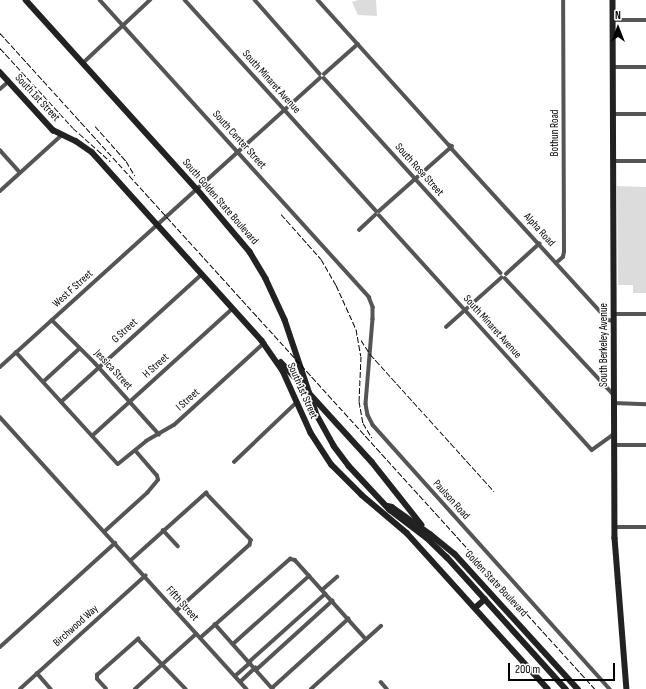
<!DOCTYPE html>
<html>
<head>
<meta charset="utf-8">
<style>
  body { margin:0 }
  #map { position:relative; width:646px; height:689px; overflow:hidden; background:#fff; font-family:"Sofia Sans Condensed",sans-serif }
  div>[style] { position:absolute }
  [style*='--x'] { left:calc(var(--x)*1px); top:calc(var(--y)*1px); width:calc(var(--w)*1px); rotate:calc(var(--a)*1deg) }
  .green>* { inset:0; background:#dcdcdc }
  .street>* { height:3.5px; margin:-1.75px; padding:0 1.75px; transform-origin:1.75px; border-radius:1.75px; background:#555 }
  .secondary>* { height:5.5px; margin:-2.75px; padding:0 2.75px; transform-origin:2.75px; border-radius:2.75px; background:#222 }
  .rail>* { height:1px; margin-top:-0.5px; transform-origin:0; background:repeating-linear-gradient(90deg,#000 0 6px,transparent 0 8px) }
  span { translate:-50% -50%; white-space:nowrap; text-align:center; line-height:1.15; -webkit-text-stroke:3px #fff; paint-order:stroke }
  .street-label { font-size:11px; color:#000 }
  .north { position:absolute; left:598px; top:8px; width:40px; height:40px; -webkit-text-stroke:3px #fff; paint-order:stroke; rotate:0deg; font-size:11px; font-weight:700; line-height:16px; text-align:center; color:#000 }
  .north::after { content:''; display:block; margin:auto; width:14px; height:18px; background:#000; clip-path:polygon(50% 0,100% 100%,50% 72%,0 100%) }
  .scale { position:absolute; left:508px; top:663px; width:107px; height:18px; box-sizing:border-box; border:2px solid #000; border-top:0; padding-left:5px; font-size:12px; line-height:14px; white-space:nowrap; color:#000; -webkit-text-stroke:3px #fff; paint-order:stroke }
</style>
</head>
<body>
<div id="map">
  <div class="green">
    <div style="clip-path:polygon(358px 0,376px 0,377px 16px,358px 15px,352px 2px)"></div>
    <div style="clip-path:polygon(617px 186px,646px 187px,646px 293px,633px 293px,633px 285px,618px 285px)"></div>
  </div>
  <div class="street">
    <div style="--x:100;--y:0;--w:401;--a:47.8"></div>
    <div style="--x:369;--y:297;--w:11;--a:68"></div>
    <div style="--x:373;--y:307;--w:12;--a:90"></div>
    <div style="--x:373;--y:319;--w:85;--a:94.7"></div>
    <div style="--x:366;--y:404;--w:11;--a:80"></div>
    <div style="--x:368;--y:415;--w:11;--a:63"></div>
    <div style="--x:373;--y:425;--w:355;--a:48.1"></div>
    <div style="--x:185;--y:0;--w:285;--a:47.8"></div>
    <div style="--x:255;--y:0;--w:98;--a:48.7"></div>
    <div style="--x:318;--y:0;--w:195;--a:47.9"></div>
    <div style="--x:449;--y:145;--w:3;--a:18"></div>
    <div style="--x:452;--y:146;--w:3;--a:90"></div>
    <div style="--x:452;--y:149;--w:231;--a:47.6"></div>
    <div style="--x:608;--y:320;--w:6;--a:9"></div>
    <div style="--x:613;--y:20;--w:33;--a:0"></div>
    <div style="--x:83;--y:63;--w:92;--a:-43.2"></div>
    <div style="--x:614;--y:67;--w:32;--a:0"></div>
    <div style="--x:324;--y:74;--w:45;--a:-41.4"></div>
    <div style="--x:324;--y:78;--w:263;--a:47.8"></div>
    <div style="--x:0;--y:89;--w:11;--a:-41"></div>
    <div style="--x:614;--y:114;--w:32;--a:0"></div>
    <div style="--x:0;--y:150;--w:30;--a:48"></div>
    <div style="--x:614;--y:161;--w:32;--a:0"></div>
    <div style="--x:0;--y:191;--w:84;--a:-42.1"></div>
    <div style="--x:379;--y:211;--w:94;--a:-41.5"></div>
    <div style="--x:379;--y:215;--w:317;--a:47.8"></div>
    <div style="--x:592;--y:450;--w:27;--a:-36"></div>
    <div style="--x:359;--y:230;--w:22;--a:-43"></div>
    <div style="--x:556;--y:263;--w:9;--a:-41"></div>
    <div style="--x:563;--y:257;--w:5;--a:-79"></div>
    <div style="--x:564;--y:252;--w:252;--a:-90.2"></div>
    <div style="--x:506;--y:274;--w:45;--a:-42.3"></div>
    <div style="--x:505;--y:278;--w:160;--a:47"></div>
    <div style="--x:614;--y:314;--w:32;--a:0"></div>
    <div style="--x:52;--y:320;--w:61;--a:45"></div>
    <div style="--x:95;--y:363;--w:96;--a:48"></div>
    <div style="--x:446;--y:327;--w:74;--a:-41.7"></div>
    <div style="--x:16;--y:352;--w:151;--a:47.7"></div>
    <div style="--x:118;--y:464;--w:36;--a:-39"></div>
    <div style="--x:146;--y:441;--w:32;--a:-30"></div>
    <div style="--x:174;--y:425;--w:122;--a:-42.3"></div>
    <div style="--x:0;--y:367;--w:431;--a:-42.1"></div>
    <div style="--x:43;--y:382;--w:49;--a:-42.5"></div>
    <div style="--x:61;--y:402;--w:190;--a:-42.2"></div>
    <div style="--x:614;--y:403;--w:32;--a:2"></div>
    <div style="--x:0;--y:417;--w:367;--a:47.8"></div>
    <div style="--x:92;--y:436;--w:190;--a:-42.2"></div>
    <div style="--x:614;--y:445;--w:32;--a:0"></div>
    <div style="--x:234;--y:462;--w:87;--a:-43.6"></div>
    <div style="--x:615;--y:527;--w:31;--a:0"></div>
    <div style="--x:163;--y:530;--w:22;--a:47"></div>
    <div style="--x:105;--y:531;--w:57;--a:-42.1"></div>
    <div style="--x:147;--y:493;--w:17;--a:-50"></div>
    <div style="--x:158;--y:480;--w:4;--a:-104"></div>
    <div style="--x:157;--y:476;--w:33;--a:-131"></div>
    <div style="--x:131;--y:560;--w:101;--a:-41.8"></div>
    <div style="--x:206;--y:493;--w:65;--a:46.2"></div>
    <div style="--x:251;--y:540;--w:5;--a:101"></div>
    <div style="--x:250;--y:545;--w:98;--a:137.9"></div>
    <div style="--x:322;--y:590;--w:20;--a:-41"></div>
    <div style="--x:215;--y:624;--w:87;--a:48.3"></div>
    <div style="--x:200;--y:638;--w:120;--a:-41.3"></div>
    <div style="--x:290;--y:559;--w:5;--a:11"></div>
    <div style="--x:295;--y:560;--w:106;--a:48.1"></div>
    <div style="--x:233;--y:644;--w:102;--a:-41.8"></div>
    <div style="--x:0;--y:647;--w:155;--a:-42.1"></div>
    <div style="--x:249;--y:662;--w:102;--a:-41.8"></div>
    <div style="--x:256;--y:670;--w:103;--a:-42.2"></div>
    <div style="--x:37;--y:673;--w:21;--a:49"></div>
    <div style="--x:235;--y:676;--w:20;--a:-41"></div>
    <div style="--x:240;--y:682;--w:21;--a:-43"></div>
    <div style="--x:381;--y:682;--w:9;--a:49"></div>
    <div style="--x:272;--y:688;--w:103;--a:-42.2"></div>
    <div style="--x:20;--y:689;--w:169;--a:-42.1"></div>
    <div style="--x:106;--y:689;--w:13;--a:-132"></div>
    <div style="--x:97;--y:679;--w:4;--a:-90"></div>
    <div style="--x:97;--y:675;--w:55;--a:-41.3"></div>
    <div style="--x:138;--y:639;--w:69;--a:46.2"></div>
    <div style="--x:135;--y:689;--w:82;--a:-42"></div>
    <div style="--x:311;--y:689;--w:94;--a:-42"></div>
  </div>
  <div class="secondary">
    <div style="--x:26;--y:0;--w:255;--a:47.9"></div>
    <div style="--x:197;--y:189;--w:82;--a:49.9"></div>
    <div style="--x:250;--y:252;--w:31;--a:59"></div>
    <div style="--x:266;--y:279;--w:45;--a:65.1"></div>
    <div style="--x:285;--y:320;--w:100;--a:71.4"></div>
    <div style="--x:317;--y:415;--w:35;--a:61"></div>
    <div style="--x:334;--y:446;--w:25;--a:53"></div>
    <div style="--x:349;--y:466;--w:60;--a:47"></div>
    <div style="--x:390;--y:510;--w:46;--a:37.1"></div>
    <div style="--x:427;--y:538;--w:28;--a:44"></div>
    <div style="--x:447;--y:557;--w:178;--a:48"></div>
    <div style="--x:613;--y:0;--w:538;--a:89.79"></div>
    <div style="--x:615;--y:538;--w:151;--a:85.5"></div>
    <div style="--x:0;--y:72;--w:79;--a:47.6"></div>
    <div style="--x:53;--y:130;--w:25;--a:26"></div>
    <div style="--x:76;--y:141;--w:19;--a:35"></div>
    <div style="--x:92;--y:152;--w:254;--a:48"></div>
    <div style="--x:262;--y:341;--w:37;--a:55"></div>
    <div style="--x:283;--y:371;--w:68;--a:65.7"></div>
    <div style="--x:311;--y:433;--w:38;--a:57"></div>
    <div style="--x:332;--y:465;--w:42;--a:45"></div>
    <div style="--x:362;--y:495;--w:59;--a:40.2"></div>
    <div style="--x:407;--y:533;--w:210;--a:47.9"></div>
    <div style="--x:281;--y:362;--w:135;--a:47.7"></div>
    <div style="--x:372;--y:462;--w:80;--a:51.6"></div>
    <div style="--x:388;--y:506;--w:4;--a:14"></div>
    <div style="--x:392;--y:507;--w:47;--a:35.4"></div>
    <div style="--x:430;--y:534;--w:32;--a:39"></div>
    <div style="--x:455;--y:554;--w:183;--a:47.7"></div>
    <div style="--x:475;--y:608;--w:13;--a:-42"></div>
  </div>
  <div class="rail">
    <div style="--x:0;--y:33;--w:886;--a:47.79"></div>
    <div style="--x:0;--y:48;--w:108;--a:47.6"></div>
    <div style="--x:73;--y:128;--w:50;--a:41.7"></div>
    <div style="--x:95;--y:126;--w:47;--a:48.5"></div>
    <div style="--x:126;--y:161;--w:17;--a:59"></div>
    <div style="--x:281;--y:214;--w:60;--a:48.4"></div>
    <div style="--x:321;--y:259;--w:30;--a:60"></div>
    <div style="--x:336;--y:285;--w:48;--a:65.6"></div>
    <div style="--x:356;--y:329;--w:27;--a:80"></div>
    <div style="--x:361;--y:356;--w:45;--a:92.5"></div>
    <div style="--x:359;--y:401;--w:22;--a:80"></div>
    <div style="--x:363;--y:423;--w:17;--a:59"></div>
    <div style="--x:361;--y:340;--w:17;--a:57"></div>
    <div style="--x:370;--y:354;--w:185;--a:47.9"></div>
  </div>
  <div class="street-label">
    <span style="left:271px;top:82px;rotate:48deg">South Minaret Avenue</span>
    <span style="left:37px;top:98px;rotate:47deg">South 1st Street</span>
    <span style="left:555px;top:133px;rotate:-90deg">Bothun Road</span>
    <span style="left:239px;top:140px;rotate:48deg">South Center Street</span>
    <span style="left:419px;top:170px;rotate:48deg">South Rose Street</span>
    <span style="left:220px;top:202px;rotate:49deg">South Golden State Boulevard</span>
    <span style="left:539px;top:230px;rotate:48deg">Alpha Road</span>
    <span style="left:73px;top:289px;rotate:-42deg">West F Street</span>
    <span style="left:492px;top:327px;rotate:48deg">South Minaret Avenue</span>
    <span style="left:125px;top:331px;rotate:-42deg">G Street</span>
    <span style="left:604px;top:345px;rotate:-90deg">South Berkeley Avenue</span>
    <span style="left:156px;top:366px;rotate:-42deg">H Street</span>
    <span style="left:113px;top:370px;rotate:47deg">Jessica Street</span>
    <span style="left:302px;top:391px;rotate:66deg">South 1st Street</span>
    <span style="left:188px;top:400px;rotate:-42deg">I Street</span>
    <span style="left:451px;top:500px;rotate:48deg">Paulson Road</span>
    <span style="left:496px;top:584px;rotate:47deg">Golden State Boulevard</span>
    <span style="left:182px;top:604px;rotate:48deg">Fifth Street</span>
    <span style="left:76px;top:626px;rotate:-42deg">Birchwood Way</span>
  </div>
  <div class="north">N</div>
  <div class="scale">200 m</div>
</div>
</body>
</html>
